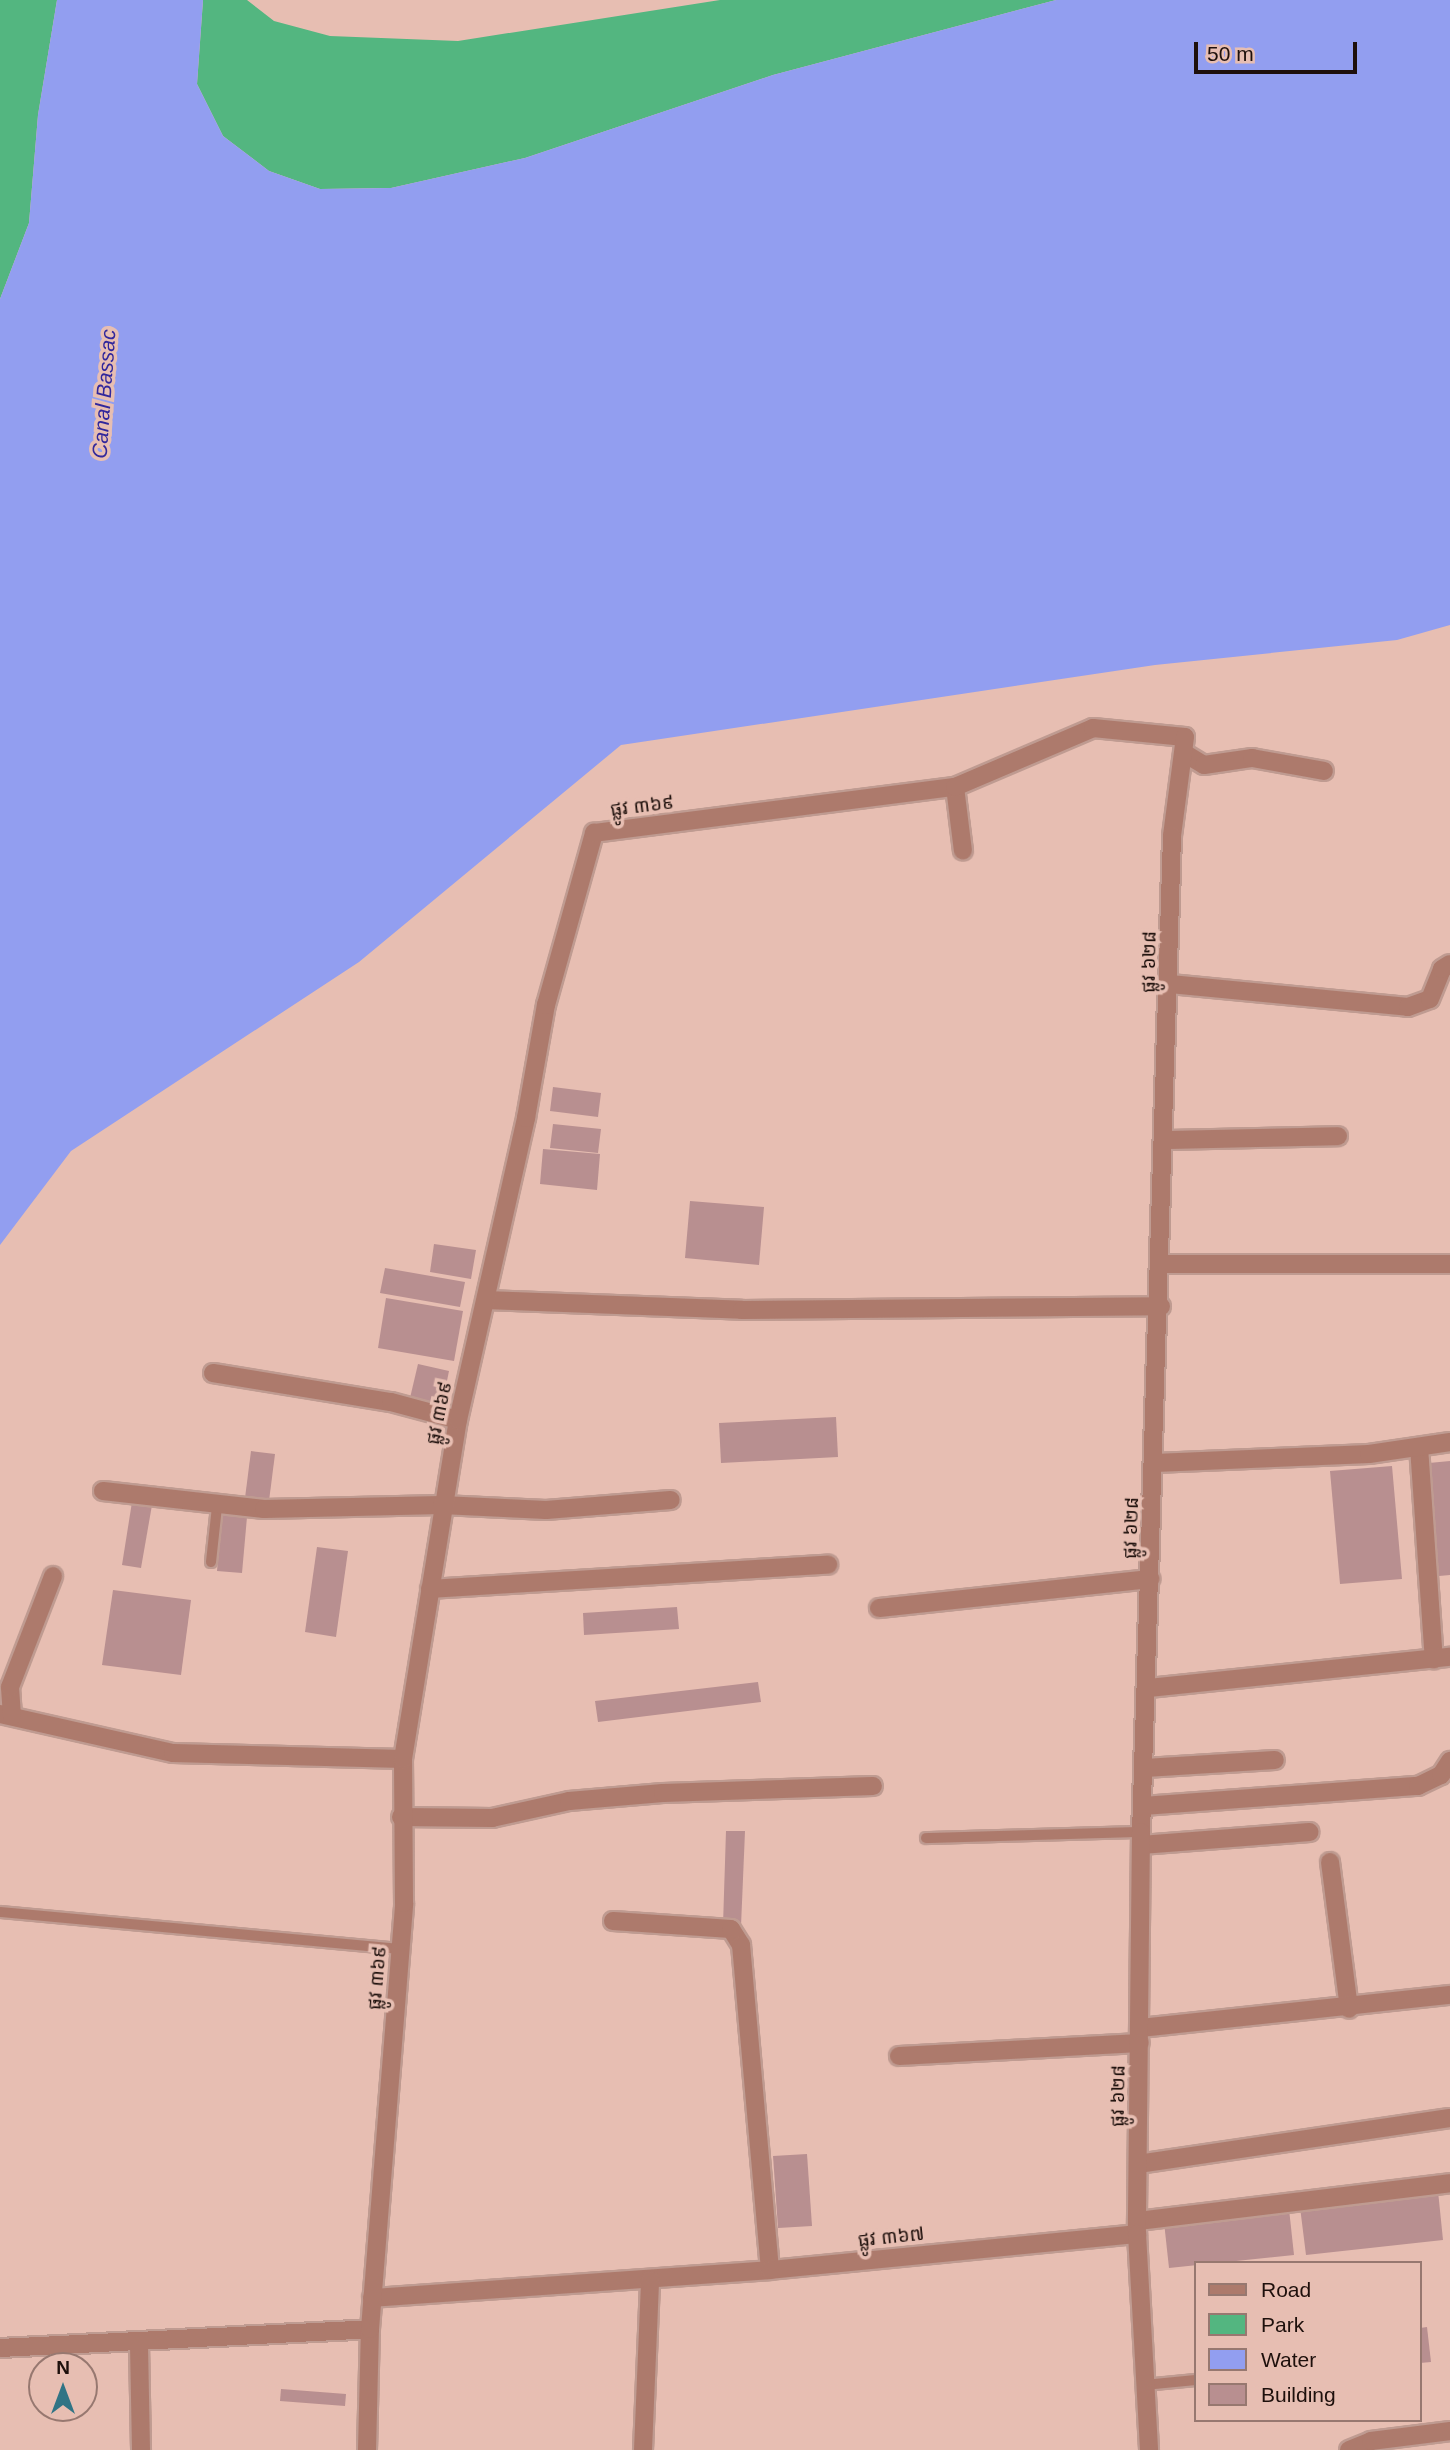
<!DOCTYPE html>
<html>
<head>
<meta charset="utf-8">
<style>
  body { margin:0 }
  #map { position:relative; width:1450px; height:2450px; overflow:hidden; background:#e7beb2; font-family:Arial,"Noto Sans Khmer",sans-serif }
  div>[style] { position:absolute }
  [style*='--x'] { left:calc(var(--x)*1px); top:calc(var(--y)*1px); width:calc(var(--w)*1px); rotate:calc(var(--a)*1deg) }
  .green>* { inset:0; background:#53b680 }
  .water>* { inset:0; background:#929ef0 }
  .building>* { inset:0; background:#b88f90 }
  .roads { filter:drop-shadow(2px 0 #bf9b91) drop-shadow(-2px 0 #bf9b91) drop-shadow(0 2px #bf9b91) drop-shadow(0 -2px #bf9b91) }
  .lane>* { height:10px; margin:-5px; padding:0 5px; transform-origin:5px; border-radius:5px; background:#ad7a6c }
  .street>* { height:18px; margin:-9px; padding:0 9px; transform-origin:9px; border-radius:9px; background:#ad7a6c }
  span { translate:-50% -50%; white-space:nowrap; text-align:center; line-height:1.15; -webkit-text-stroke:7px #e7beb2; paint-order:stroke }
  .street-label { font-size:19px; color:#1e100c }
  .water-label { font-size:21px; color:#31279c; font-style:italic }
  .legend { position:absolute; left:1194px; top:2261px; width:228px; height:161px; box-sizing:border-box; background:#e7beb2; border:2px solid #977870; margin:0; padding:9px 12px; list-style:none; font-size:21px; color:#1e100c }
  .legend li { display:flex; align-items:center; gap:14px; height:35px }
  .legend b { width:35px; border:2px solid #977870 }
  .north { position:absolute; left:28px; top:2352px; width:70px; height:70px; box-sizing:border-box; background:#e7beb2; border:2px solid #977870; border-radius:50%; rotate:0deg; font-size:19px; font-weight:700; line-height:28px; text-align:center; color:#1e100c }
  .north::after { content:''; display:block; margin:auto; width:24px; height:32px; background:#317485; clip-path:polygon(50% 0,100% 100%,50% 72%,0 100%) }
  .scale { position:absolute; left:1194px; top:42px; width:163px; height:32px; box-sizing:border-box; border:4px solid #1e100c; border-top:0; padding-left:9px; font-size:21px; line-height:24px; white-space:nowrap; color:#1e100c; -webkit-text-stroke:5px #e7beb2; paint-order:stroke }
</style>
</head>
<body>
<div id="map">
  <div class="green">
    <div style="clip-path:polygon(0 0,57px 0,38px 115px,29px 223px,0 299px)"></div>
    <div style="clip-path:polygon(203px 0,247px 0,274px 21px,330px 36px,458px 41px,720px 0,1056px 0,773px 75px,525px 158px,391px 188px,320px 189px,269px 171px,223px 136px,197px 84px)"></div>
  </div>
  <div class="water">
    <div style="clip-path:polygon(57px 0,203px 0,197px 84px,223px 136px,269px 171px,320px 189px,391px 188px,525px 158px,773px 75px,1056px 0,1450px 0,1450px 625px,1397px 640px,1155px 665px,621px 745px,359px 962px,71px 1151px,0 1245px,0 299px,29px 223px,38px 115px)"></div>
  </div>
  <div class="building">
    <div style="clip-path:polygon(553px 1087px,601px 1093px,598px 1117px,550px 1111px)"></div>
    <div style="clip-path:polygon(553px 1124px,601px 1129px,598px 1153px,550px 1148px)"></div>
    <div style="clip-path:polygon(543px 1149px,600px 1154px,597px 1190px,540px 1184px)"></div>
    <div style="clip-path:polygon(690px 1201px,764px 1207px,759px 1265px,685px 1258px)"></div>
    <div style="clip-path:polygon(434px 1244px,476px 1250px,471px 1279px,430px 1272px)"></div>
    <div style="clip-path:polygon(385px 1268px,465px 1282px,460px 1307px,380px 1293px)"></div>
    <div style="clip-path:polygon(386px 1298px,463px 1311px,454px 1361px,378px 1348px)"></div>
    <div style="clip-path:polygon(418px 1364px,449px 1371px,442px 1405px,410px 1398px)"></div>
    <div style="clip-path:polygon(836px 1417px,838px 1457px,721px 1463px,719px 1423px)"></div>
    <div style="clip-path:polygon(251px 1451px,275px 1454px,269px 1501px,245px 1498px)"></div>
    <div style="clip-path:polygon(1450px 1461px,1450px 1575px,1439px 1576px,1429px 1463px)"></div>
    <div style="clip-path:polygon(1392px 1466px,1402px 1579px,1340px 1584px,1330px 1471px)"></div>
    <div style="clip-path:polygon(132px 1502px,152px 1505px,141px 1568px,122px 1565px)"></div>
    <div style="clip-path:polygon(222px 1514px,247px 1517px,242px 1573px,217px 1571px)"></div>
    <div style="clip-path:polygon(317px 1547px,348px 1551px,336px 1637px,305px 1632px)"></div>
    <div style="clip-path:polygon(113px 1590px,191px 1600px,181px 1675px,102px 1665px)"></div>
    <div style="clip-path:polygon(677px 1607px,679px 1629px,584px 1635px,583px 1613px)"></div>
    <div style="clip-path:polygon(758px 1682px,761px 1702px,598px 1722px,595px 1701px)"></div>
    <div style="clip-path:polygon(726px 1831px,745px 1831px,741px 1926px,723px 1925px)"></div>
    <div style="clip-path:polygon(807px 2154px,812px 2226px,778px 2228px,773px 2156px)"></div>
    <div style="clip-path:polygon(1438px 2191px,1443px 2240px,1306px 2255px,1300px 2207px)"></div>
    <div style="clip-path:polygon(1289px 2209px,1294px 2255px,1169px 2268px,1164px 2222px)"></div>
    <div style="clip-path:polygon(1427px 2327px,1431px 2362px,1420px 2363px,1420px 2328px)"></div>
    <div style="clip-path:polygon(281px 2389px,346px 2394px,345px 2406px,280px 2401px)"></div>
  </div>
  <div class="roads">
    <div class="lane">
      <div style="--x:211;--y:1562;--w:55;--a:-83.8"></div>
      <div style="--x:926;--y:1838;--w:215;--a:-1.6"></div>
      <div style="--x:0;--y:1912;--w:402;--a:5.3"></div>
      <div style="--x:1144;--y:2385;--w:52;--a:-5.5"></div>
    </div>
    <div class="street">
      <div style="--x:1184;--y:753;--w:23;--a:31"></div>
      <div style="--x:1204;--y:765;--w:49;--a:-8.3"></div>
      <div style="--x:1252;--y:758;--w:73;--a:10.2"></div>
      <div style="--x:955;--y:787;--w:64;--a:82.9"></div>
      <div style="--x:1170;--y:984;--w:239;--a:5.5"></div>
      <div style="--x:1408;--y:1007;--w:23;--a:-20"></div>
      <div style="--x:1430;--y:999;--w:32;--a:-68"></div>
      <div style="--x:1442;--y:969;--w:9;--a:-32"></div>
      <div style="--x:1166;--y:1140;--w:172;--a:-1.3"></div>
      <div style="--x:1161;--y:1264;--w:289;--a:0"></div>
      <div style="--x:486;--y:1300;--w:256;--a:2.2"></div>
      <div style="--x:742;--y:1310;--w:419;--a:-0.5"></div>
      <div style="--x:213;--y:1373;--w:180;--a:9.3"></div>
      <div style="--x:391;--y:1402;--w:69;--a:15"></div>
      <div style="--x:1419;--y:1447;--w:213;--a:86"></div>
      <div style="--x:1155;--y:1463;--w:214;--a:-2.4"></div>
      <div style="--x:1369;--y:1454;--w:82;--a:-8.4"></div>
      <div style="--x:103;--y:1491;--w:162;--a:6.4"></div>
      <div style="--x:264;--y:1509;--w:178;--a:-1.3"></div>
      <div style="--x:442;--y:1505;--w:104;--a:2.8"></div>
      <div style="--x:546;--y:1510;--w:125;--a:-4.6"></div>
      <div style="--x:430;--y:1589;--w:399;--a:-3.5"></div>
      <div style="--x:879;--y:1608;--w:273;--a:-6.1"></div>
      <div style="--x:1148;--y:1688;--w:304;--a:-5.9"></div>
      <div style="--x:0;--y:1714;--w:177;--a:12.7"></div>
      <div style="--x:173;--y:1753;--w:230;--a:1.5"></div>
      <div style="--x:12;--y:1716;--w:29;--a:-94"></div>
      <div style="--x:10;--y:1687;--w:119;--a:-68.8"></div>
      <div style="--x:1145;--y:1768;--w:130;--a:-3.5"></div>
      <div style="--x:1143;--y:1806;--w:276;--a:-4.2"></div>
      <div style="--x:1418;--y:1786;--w:25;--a:-26"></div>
      <div style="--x:1441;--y:1775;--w:17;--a:-57"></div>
      <div style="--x:401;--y:1817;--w:91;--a:0.6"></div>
      <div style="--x:492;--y:1818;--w:79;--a:-12.4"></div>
      <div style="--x:569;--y:1801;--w:94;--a:-4.9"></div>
      <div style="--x:663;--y:1793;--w:210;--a:-1.9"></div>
      <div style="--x:1141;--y:1845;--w:169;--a:-4.4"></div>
      <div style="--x:1330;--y:1862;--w:148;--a:82.6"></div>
      <div style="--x:613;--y:1921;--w:118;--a:3.9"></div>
      <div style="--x:731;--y:1929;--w:19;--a:58"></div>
      <div style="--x:741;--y:1945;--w:326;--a:84.9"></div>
      <div style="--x:1140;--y:2028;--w:312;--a:-6.1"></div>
      <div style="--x:899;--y:2056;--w:241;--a:-3.1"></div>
      <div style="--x:1138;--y:2164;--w:315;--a:-8.4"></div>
      <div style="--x:1138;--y:2221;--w:314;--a:-6.9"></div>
      <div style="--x:372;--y:2298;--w:399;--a:-4"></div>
      <div style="--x:770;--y:2270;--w:369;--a:-5.6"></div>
      <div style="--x:139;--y:2345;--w:105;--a:88.9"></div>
      <div style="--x:0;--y:2348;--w:370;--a:-2.9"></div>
      <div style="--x:367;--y:2450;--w:121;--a:-88.6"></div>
      <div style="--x:370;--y:2329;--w:427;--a:-85.4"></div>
      <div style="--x:404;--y:1903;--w:144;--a:-90.4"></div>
      <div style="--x:403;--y:1759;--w:343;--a:-80.8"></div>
      <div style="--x:458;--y:1420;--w:310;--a:-77.3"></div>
      <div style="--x:526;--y:1118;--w:115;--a:-80"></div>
      <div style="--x:546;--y:1005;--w:179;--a:-74.4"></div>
      <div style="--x:594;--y:833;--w:364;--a:-7.3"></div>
      <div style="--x:955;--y:787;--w:150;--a:-23.1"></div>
      <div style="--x:1093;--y:728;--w:92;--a:5.6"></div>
      <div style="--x:1185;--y:737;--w:100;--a:97.5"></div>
      <div style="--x:1172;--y:836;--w:996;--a:91.78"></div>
      <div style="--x:1141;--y:1832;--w:402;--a:90.6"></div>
      <div style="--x:1137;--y:2234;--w:216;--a:86.8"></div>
      <div style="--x:643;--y:2450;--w:170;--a:-87.6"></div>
      <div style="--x:1349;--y:2450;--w:24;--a:-22"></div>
      <div style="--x:1371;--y:2441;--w:80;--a:-7.2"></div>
    </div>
  </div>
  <div class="street-label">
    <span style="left:642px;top:806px;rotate:-7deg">ផ្លូវ ៣៦៩</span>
    <span style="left:1149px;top:962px;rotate:-89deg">ផ្លូវ ៦២៨</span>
    <span style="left:439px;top:1413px;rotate:-78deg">ផ្លូវ ៣៦៩</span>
    <span style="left:1131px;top:1528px;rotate:-88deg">ផ្លូវ ៦២៨</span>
    <span style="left:377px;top:1978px;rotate:-85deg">ផ្លូវ ៣៦៩</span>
    <span style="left:1118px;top:2096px;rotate:-89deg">ផ្លូវ ៦២៨</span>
    <span style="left:891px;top:2237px;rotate:-6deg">ផ្លូវ ៣៦៧</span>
  </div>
  <div class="water-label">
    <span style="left:104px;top:394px;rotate:-86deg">Canal Bassac</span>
  </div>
  <ul class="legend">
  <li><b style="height:9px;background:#ad7a6c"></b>Road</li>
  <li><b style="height:19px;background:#53b680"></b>Park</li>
  <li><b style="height:19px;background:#929ef0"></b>Water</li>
  <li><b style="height:19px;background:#b88f90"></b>Building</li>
  </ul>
  <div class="north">N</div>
  <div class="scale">50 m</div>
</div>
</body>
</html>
